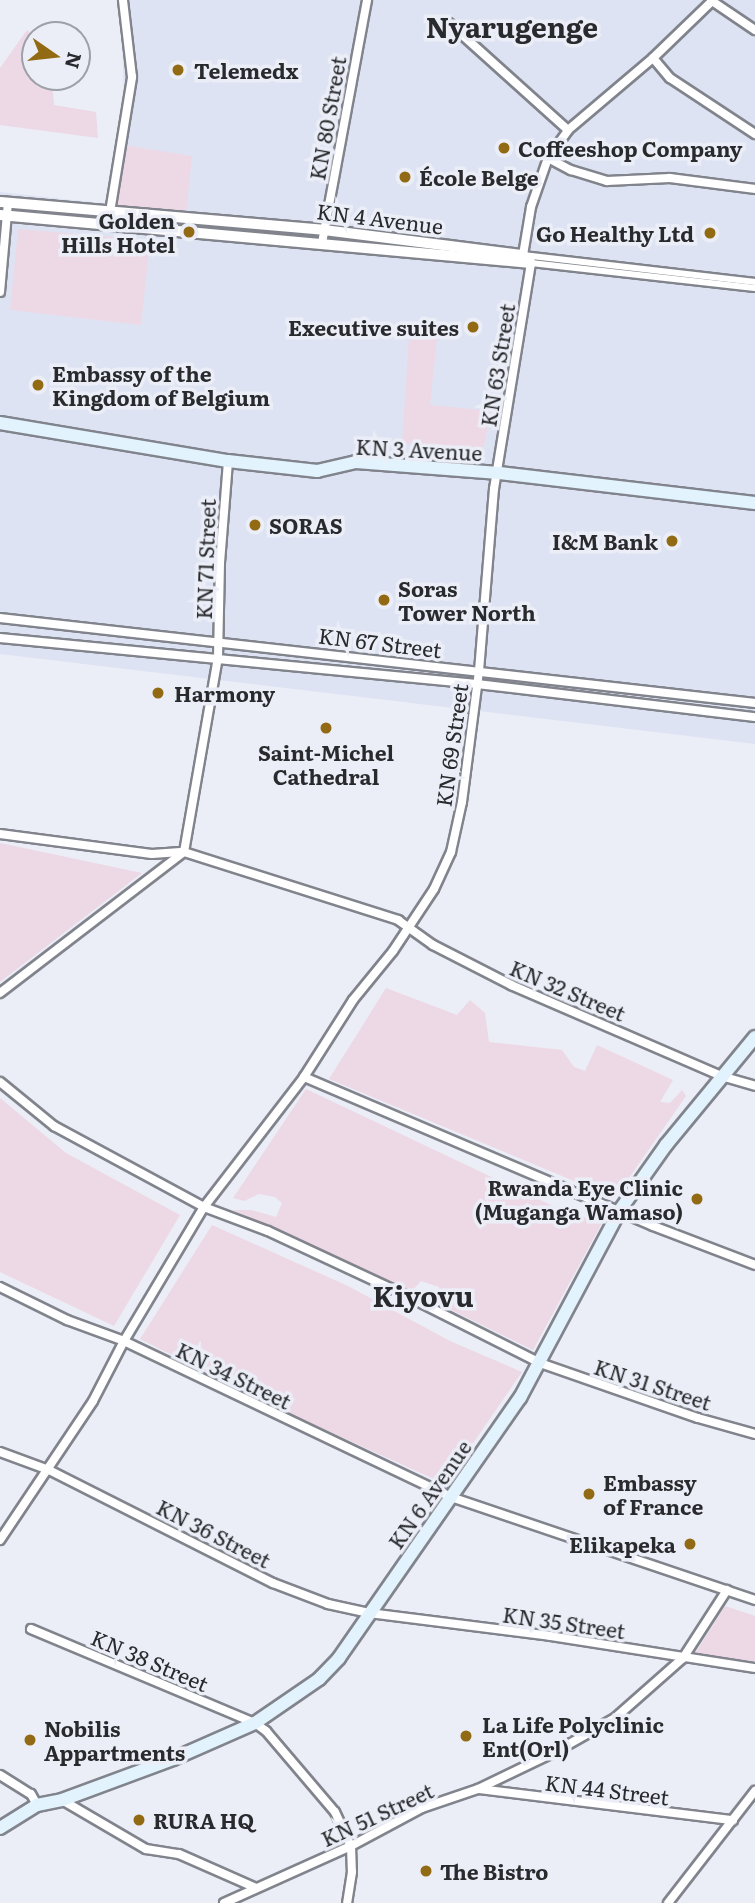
<!DOCTYPE html>
<html>
<head>
<meta charset="utf-8">
<style>
  body { margin:0 }
  #map { position:relative; width:755px; height:1903px; overflow:hidden; background:#ebeef7; font-family:Literata,serif }
  div>[style] { position:absolute }
  [style*='--x'] { left:calc(var(--x)*1px); top:calc(var(--y)*1px); width:calc(var(--w)*1px); rotate:calc(var(--a)*1deg) }
  .built>* { inset:0; background:#dee3f3 }
  .green>* { inset:0; background:#edd8e5 }
  .roads { filter:drop-shadow(2px 0 #81848c) drop-shadow(-2px 0 #81848c) drop-shadow(0 2px #81848c) drop-shadow(0 -2px #81848c) }
  .pedestrian>* { height:6px; margin:-3px; padding:0 3px; transform-origin:3px; border-radius:3px; background:#fff }
  .minor>* { height:8px; margin:-4px; padding:0 4px; transform-origin:4px; border-radius:4px; background:#fff }
  .tertiary>* { height:10px; margin:-5px; padding:0 5px; transform-origin:5px; border-radius:5px; background:#fff }
  .secondary>* { height:12px; margin:-6px; padding:0 6px; transform-origin:6px; border-radius:6px; background:#e3f3fe }
  .dots>* { width:19px; height:19px; translate:-50% -50%; box-sizing:border-box; border:4px solid #ebeef7; border-radius:50% }
  span { translate:-50% -50%; white-space:nowrap; text-align:center; line-height:1.15; -webkit-text-stroke:7px #ebeef7; paint-order:stroke }
  .poi-label { font-size:21px; color:#292a2d; font-weight:700 }
  .left { translate:0 -50%; text-align:left }
  .right { translate:-100% -50%; text-align:right }
  .street-label { font-size:21px; color:#292a2d }
  .district-label { font-size:28px; color:#292a2d; font-weight:700 }
  .north { position:absolute; left:21px; top:21px; width:70px; height:70px; box-sizing:border-box; background:#ebeef7; border:2px solid #9da0a6; border-radius:50%; rotate:104deg; font-size:19px; font-weight:700; line-height:28px; text-align:center; color:#292a2d }
  .north::after { content:''; display:block; margin:auto; width:24px; height:32px; background:#926a13; clip-path:polygon(50% 0,100% 100%,50% 72%,0 100%) }
</style>
</head>
<body>
<div id="map">
  <div class="built">
    <div style="clip-path:polygon(121px 0,755px 0,755px 744px,0 654px,0 192px,127px 206px)"></div>
  </div>
  <div class="green">
    <div style="clip-path:polygon(27px 30px,35px 36px,35px 77px,77px 77px,77px 66px,82px 70px,78px 81px,52px 79px,54px 105px,96px 112px,98px 138px,0 125px,0 68px)"></div>
    <div style="clip-path:polygon(123px 145px,192px 156px,186px 212px,115px 205px)"></div>
    <div style="clip-path:polygon(18px 229px,150px 240px,141px 325px,10px 310px)"></div>
    <div style="clip-path:polygon(409px 336px,437px 338px,430px 405px,491px 411px,484px 446px,478px 450px,402px 443px)"></div>
    <div style="clip-path:polygon(0 843px,142px 873px,0 982px)"></div>
    <div style="clip-path:polygon(386px 988px,457px 1015px,470px 1000px,485px 1013px,489px 1042px,562px 1050px,574px 1067px,585px 1071px,597px 1045px,673px 1080px,660px 1102px,670px 1103px,682px 1090px,686px 1096px,615px 1198px,329px 1079px)"></div>
    <div style="clip-path:polygon(306px 1089px,555px 1207px,602px 1223px,533px 1350px,435px 1302px,439px 1287px,421px 1281px,411px 1292px,233px 1210px,251px 1210px,276px 1217px,282px 1203px,275px 1197px,259px 1194px,244px 1201px,233px 1198px)"></div>
    <div style="clip-path:polygon(0 1098px,66px 1153px,180px 1215px,114px 1326px,0 1272px)"></div>
    <div style="clip-path:polygon(212px 1225px,348px 1286px,450px 1341px,522px 1372px,445px 1484px,286px 1412px,140px 1339px)"></div>
    <div style="clip-path:polygon(725px 1606px,755px 1616px,755px 1664px,694px 1655px)"></div>
  </div>
  <div class="roads">
    <div class="pedestrian">
      <div style="--x:523;--y:255;--w:234;--a:6.6"></div>
      <div style="--x:531;--y:263;--w:225;--a:6.4"></div>
    </div>
    <div class="minor">
      <div style="--x:712;--y:1;--w:52;--a:34"></div>
      <div style="--x:449;--y:23;--w:160;--a:42"></div>
      <div style="--x:653;--y:58;--w:26;--a:50"></div>
      <div style="--x:670;--y:78;--w:102;--a:33.4"></div>
      <div style="--x:548;--y:158;--w:26;--a:28"></div>
      <div style="--x:571;--y:170;--w:38;--a:17"></div>
      <div style="--x:607;--y:181;--w:63;--a:-2.7"></div>
      <div style="--x:670;--y:178;--w:86;--a:7.4"></div>
      <div style="--x:110;--y:212;--w:137;--a:-80.7"></div>
      <div style="--x:132;--y:77;--w:78;--a:-96.7"></div>
      <div style="--x:322;--y:243;--w:247;--a:-79.5"></div>
      <div style="--x:0;--y:292;--w:89;--a:-84.9"></div>
      <div style="--x:0;--y:618;--w:760;--a:6.42"></div>
      <div style="--x:0;--y:638;--w:479;--a:5.5"></div>
      <div style="--x:477;--y:684;--w:280;--a:6.8"></div>
      <div style="--x:0;--y:834;--w:153;--a:7.5"></div>
      <div style="--x:152;--y:854;--w:32;--a:-4"></div>
      <div style="--x:184;--y:852;--w:225;--a:17.6"></div>
      <div style="--x:398;--y:920;--w:43;--a:35.5"></div>
      <div style="--x:433;--y:945;--w:88;--a:27.1"></div>
      <div style="--x:511;--y:985;--w:229;--a:23.4"></div>
      <div style="--x:721;--y:1076;--w:35;--a:16"></div>
      <div style="--x:0;--y:993;--w:232;--a:-37.5"></div>
      <div style="--x:184;--y:852;--w:197;--a:-80.1"></div>
      <div style="--x:218;--y:658;--w:95;--a:-88.8"></div>
      <div style="--x:220;--y:563;--w:102;--a:-85.5"></div>
      <div style="--x:304;--y:1077;--w:379;--a:23.1"></div>
      <div style="--x:653;--y:1226;--w:109;--a:20.9"></div>
      <div style="--x:0;--y:1082;--w:70;--a:39.2"></div>
      <div style="--x:54;--y:1126;--w:170;--a:28.4"></div>
      <div style="--x:204;--y:1207;--w:68;--a:20.6"></div>
      <div style="--x:268;--y:1231;--w:147;--a:25"></div>
      <div style="--x:401;--y:1293;--w:156;--a:26.7"></div>
      <div style="--x:540;--y:1363;--w:167;--a:19.2"></div>
      <div style="--x:698;--y:1418;--w:59;--a:15.7"></div>
      <div style="--x:0;--y:1287;--w:75;--a:26.2"></div>
      <div style="--x:67;--y:1320;--w:61;--a:20.2"></div>
      <div style="--x:124;--y:1341;--w:362;--a:25.5"></div>
      <div style="--x:451;--y:1497;--w:321;--a:18.7"></div>
      <div style="--x:0;--y:1452;--w:52;--a:20.2"></div>
      <div style="--x:49;--y:1470;--w:251;--a:26.8"></div>
      <div style="--x:273;--y:1583;--w:59;--a:20.9"></div>
      <div style="--x:328;--y:1604;--w:42;--a:12.4"></div>
      <div style="--x:369;--y:1613;--w:182;--a:7.2"></div>
      <div style="--x:550;--y:1636;--w:207;--a:8.9"></div>
      <div style="--x:0;--y:1540;--w:167;--a:-56.2"></div>
      <div style="--x:93;--y:1401;--w:68;--a:-62.7"></div>
      <div style="--x:124;--y:1341;--w:156;--a:-59.2"></div>
      <div style="--x:204;--y:1207;--w:164;--a:-52.4"></div>
      <div style="--x:304;--y:1077;--w:91;--a:-57.5"></div>
      <div style="--x:353;--y:1000;--w:63;--a:-50.8"></div>
      <div style="--x:393;--y:951;--w:74;--a:-56.5"></div>
      <div style="--x:434;--y:889;--w:41;--a:-65.3"></div>
      <div style="--x:451;--y:852;--w:51;--a:-77.6"></div>
      <div style="--x:462;--y:802;--w:132;--a:-82.6"></div>
      <div style="--x:479;--y:671;--w:183;--a:-85.3"></div>
      <div style="--x:494;--y:489;--w:229;--a:-80.7"></div>
      <div style="--x:531;--y:263;--w:11;--a:-135"></div>
      <div style="--x:523;--y:255;--w:49;--a:-80.5"></div>
      <div style="--x:531;--y:207;--w:52;--a:-70.9"></div>
      <div style="--x:548;--y:158;--w:34;--a:-54"></div>
      <div style="--x:568;--y:130;--w:111;--a:-40.3"></div>
      <div style="--x:653;--y:58;--w:83;--a:-44"></div>
      <div style="--x:31;--y:1629;--w:243;--a:22.8"></div>
      <div style="--x:255;--y:1723;--w:14;--a:36"></div>
      <div style="--x:266;--y:1731;--w:106;--a:49.6"></div>
      <div style="--x:335;--y:1812;--w:38;--a:65"></div>
      <div style="--x:351;--y:1846;--w:26;--a:88"></div>
      <div style="--x:352;--y:1872;--w:31;--a:99"></div>
      <div style="--x:0;--y:1775;--w:36;--a:32"></div>
      <div style="--x:31;--y:1794;--w:13;--a:61"></div>
      <div style="--x:479;--y:1789;--w:256;--a:7"></div>
      <div style="--x:62;--y:1800;--w:97;--a:30.3"></div>
      <div style="--x:146;--y:1849;--w:33;--a:9"></div>
      <div style="--x:179;--y:1854;--w:84;--a:23.8"></div>
      <div style="--x:224;--y:1903;--w:139;--a:-24.2"></div>
      <div style="--x:351;--y:1846;--w:81;--a:-28.2"></div>
      <div style="--x:422;--y:1808;--w:59;--a:-18.7"></div>
      <div style="--x:478;--y:1789;--w:85;--a:-25.7"></div>
      <div style="--x:555;--y:1752;--w:69;--a:-29.5"></div>
      <div style="--x:615;--y:1718;--w:91;--a:-41.4"></div>
      <div style="--x:683;--y:1658;--w:81;--a:-57.1"></div>
      <div style="--x:668;--y:1903;--w:142;--a:-52.2"></div>
    </div>
    <div class="tertiary">
      <div style="--x:0;--y:202;--w:325;--a:4.9"></div>
      <div style="--x:324;--y:230;--w:201;--a:7.2"></div>
      <div style="--x:0;--y:215;--w:533;--a:5.17"></div>
    </div>
    <div class="secondary">
      <div style="--x:0;--y:423;--w:231;--a:9.5"></div>
      <div style="--x:228;--y:461;--w:90;--a:6.4"></div>
      <div style="--x:317;--y:471;--w:40;--a:-13"></div>
      <div style="--x:356;--y:462;--w:143;--a:4.4"></div>
      <div style="--x:499;--y:473;--w:258;--a:6.7"></div>
      <div style="--x:0;--y:1828;--w:44;--a:-31.9"></div>
      <div style="--x:37;--y:1805;--w:25;--a:-11"></div>
      <div style="--x:62;--y:1800;--w:118;--a:-20.3"></div>
      <div style="--x:173;--y:1759;--w:90;--a:-23.7"></div>
      <div style="--x:255;--y:1723;--w:78;--a:-34.5"></div>
      <div style="--x:319;--y:1679;--w:29;--a:-46"></div>
      <div style="--x:339;--y:1658;--w:317;--a:-55.2"></div>
      <div style="--x:520;--y:1398;--w:213;--a:-62"></div>
      <div style="--x:620;--y:1210;--w:80;--a:-54.7"></div>
      <div style="--x:666;--y:1145;--w:140;--a:-50.5"></div>
    </div>
  </div>
  <div class="dots">
    <div style="left:178px;top:70px;background:#926a13"></div>
    <div style="left:504px;top:148px;background:#926a13"></div>
    <div style="left:405px;top:177px;background:#926a13"></div>
    <div style="left:189px;top:232px;background:#926a13"></div>
    <div style="left:710px;top:233px;background:#926a13"></div>
    <div style="left:473px;top:327px;background:#926a13"></div>
    <div style="left:38px;top:385px;background:#926a13"></div>
    <div style="left:255px;top:525px;background:#926a13"></div>
    <div style="left:672px;top:541px;background:#926a13"></div>
    <div style="left:384px;top:600px;background:#926a13"></div>
    <div style="left:158px;top:693px;background:#926a13"></div>
    <div style="left:326px;top:728px;background:#926a13"></div>
    <div style="left:697px;top:1199px;background:#926a13"></div>
    <div style="left:589px;top:1494px;background:#926a13"></div>
    <div style="left:690px;top:1544px;background:#926a13"></div>
    <div style="left:466px;top:1736px;background:#926a13"></div>
    <div style="left:30px;top:1740px;background:#926a13"></div>
    <div style="left:139px;top:1820px;background:#926a13"></div>
    <div style="left:426px;top:1871px;background:#926a13"></div>
  </div>
  <div class="poi-label">
    <span class="left" style="left:194px;top:70px">Telemedx</span>
    <span class="left" style="left:518px;top:148px">Coffeeshop Company</span>
    <span class="left" style="left:419px;top:177px">École Belge</span>
    <span class="right" style="left:175px;top:232px">Golden<br>Hills Hotel</span>
    <span class="right" style="left:694px;top:233px">Go Healthy Ltd</span>
    <span class="right" style="left:459px;top:327px">Executive suites</span>
    <span class="left" style="left:52px;top:385px">Embassy of the<br>Kingdom of Belgium</span>
    <span class="left" style="left:269px;top:525px">SORAS</span>
    <span class="right" style="left:658px;top:541px">I&amp;M Bank</span>
    <span class="left" style="left:398px;top:600px">Soras<br>Tower North</span>
    <span class="left" style="left:174px;top:693px">Harmony</span>
    <span style="left:326px;top:764px">Saint-Michel<br>Cathedral</span>
    <span class="right" style="left:683px;top:1199px">Rwanda Eye Clinic<br>(Muganga Wamaso)</span>
    <span class="left" style="left:603px;top:1494px">Embassy<br>of France</span>
    <span class="right" style="left:676px;top:1544px">Elikapeka</span>
    <span class="left" style="left:482px;top:1736px">La Life Polyclinic<br>Ent(Orl)</span>
    <span class="left" style="left:44px;top:1740px">Nobilis<br>Appartments</span>
    <span class="left" style="left:153px;top:1820px">RURA HQ</span>
    <span class="left" style="left:440px;top:1871px">The Bistro</span>
  </div>
  <div class="street-label">
    <span style="left:327px;top:118px;rotate:-80deg">KN 80 Street</span>
    <span style="left:380px;top:218px;rotate:7deg">KN 4 Avenue</span>
    <span style="left:497px;top:365px;rotate:-81deg">KN 63 Street</span>
    <span style="left:419px;top:449px;rotate:3deg">KN 3 Avenue</span>
    <span style="left:205px;top:559px;rotate:-88deg">KN 71 Street</span>
    <span style="left:380px;top:642px;rotate:7deg">KN 67 Street</span>
    <span style="left:451px;top:745px;rotate:-82deg">KN 69 Street</span>
    <span style="left:568px;top:990px;rotate:23deg">KN 32 Street</span>
    <span style="left:234px;top:1375px;rotate:26deg">KN 34 Street</span>
    <span style="left:653px;top:1384px;rotate:18deg">KN 31 Street</span>
    <span style="left:429px;top:1494px;rotate:-55deg">KN 6 Avenue</span>
    <span style="left:214px;top:1533px;rotate:27deg">KN 36 Street</span>
    <span style="left:564px;top:1622px;rotate:8deg">KN 35 Street</span>
    <span style="left:150px;top:1660px;rotate:23deg">KN 38 Street</span>
    <span style="left:607px;top:1789px;rotate:7deg">KN 44 Street</span>
    <span style="left:377px;top:1814px;rotate:-25deg">KN 51 Street</span>
  </div>
  <div class="district-label">
    <span style="left:512px;top:26px">Nyarugenge</span>
    <span style="left:423px;top:1295px">Kiyovu</span>
  </div>
  <div class="north">N</div>
</div>
</body>
</html>
